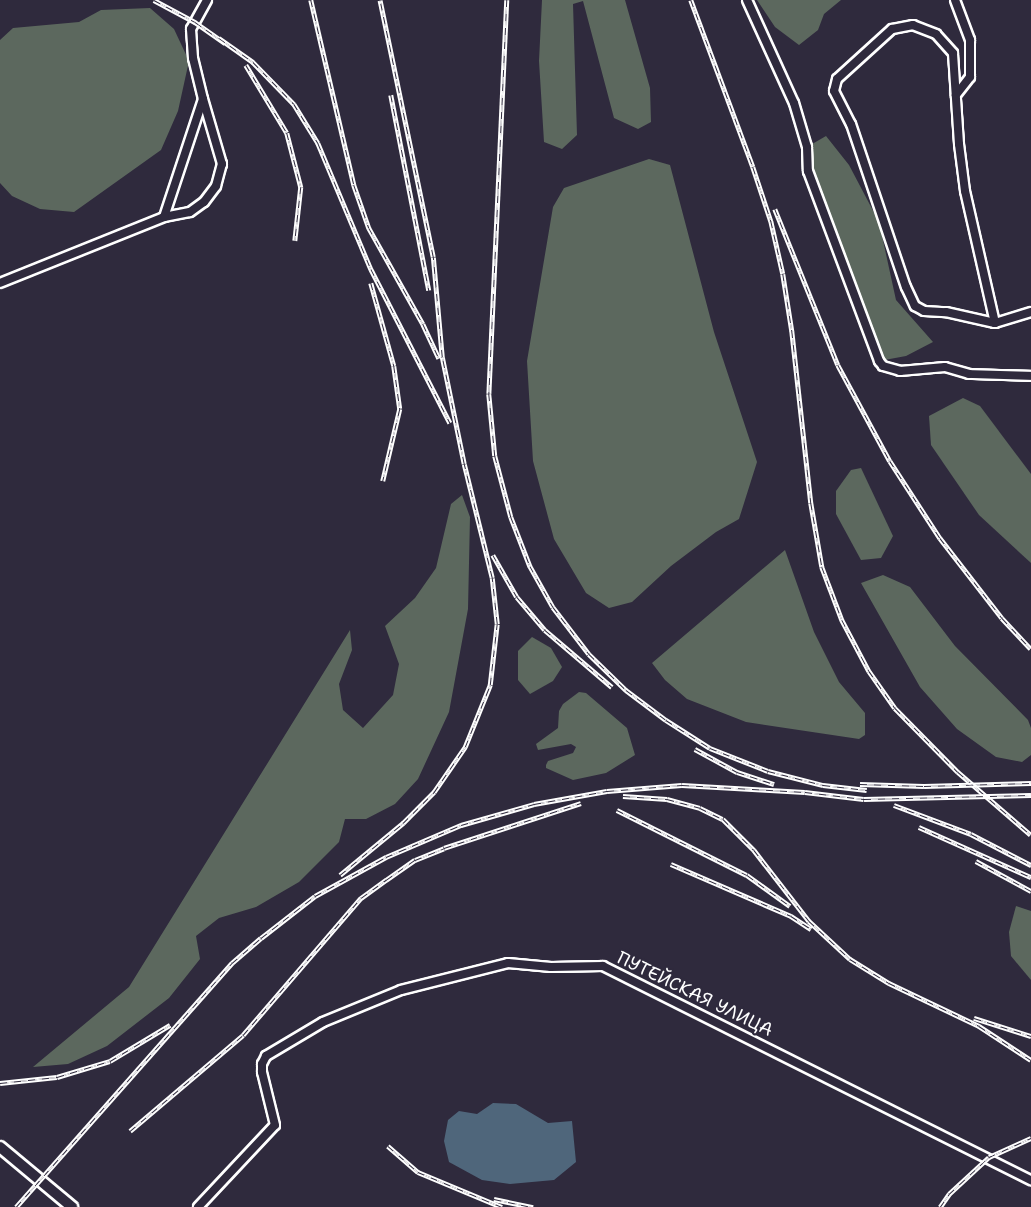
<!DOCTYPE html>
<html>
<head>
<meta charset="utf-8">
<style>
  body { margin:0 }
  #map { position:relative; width:1031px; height:1207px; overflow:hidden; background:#2f2a3d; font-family:"Shantell Sans",sans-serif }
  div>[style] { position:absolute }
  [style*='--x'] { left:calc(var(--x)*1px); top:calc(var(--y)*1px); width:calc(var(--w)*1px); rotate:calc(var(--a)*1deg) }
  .green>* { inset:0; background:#5c685e }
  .water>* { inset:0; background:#4f667b }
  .roads { filter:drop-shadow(2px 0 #fff) drop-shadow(-2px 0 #fff) drop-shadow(0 2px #fff) drop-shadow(0 -2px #fff) }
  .street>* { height:8px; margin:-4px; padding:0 4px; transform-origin:4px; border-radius:4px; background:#2f2a3d }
  .secondary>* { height:10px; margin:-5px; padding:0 5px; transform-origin:5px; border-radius:5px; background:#2f2a3d }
  .rail>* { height:4.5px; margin-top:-2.25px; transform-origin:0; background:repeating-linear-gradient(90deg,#2f2a3d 0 7px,#fff 0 14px); box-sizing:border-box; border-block:2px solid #fff }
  span { translate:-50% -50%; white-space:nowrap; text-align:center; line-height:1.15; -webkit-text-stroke:4.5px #2f2a3d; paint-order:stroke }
  .street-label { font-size:18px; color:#fff }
</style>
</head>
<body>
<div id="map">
  <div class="green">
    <div style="clip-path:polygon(542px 0,625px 0,650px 88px,651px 122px,638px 129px,614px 118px,583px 1px,573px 4px,577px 135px,562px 149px,544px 142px,539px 61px)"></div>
    <div style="clip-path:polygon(757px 0,841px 0,824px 14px,818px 30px,799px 45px,775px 27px)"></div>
    <div style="clip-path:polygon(150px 8px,174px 29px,189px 61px,178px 111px,161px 150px,74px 212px,40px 209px,12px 196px,0 183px,0 40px,13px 28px,79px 22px,101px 10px)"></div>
    <div style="clip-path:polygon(826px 136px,849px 165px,879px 222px,896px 300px,933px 342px,906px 356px,879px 361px,808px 171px,807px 147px)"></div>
    <div style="clip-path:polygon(649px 159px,670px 165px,714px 332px,757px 462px,739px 519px,716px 532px,671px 566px,632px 602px,609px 608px,586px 593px,554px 539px,533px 461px,527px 361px,553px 207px,564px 188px)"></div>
    <div style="clip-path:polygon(963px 398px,980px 406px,1031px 474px,1031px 563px,979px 515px,931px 445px,929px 416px)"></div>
    <div style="clip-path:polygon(861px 468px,893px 536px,881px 558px,861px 560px,836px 514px,836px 491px,851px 470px)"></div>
    <div style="clip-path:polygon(462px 495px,470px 517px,468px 609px,449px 712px,418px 779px,395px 804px,366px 819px,345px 819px,339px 842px,299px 882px,256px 907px,219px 918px,196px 936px,200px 959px,169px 998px,107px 1046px,68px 1064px,33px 1067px,129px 987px,350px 630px,352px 650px,339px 684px,343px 710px,363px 728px,393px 695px,399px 664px,385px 626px,415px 598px,436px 568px,451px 504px)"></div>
    <div style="clip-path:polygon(785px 550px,814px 632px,839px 682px,865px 713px,865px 735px,859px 739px,746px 722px,687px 699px,665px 680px,652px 663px)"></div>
    <div style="clip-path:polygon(883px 575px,910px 587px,955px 646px,1028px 720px,1031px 728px,1031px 755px,1022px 762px,996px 757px,957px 729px,920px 687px,861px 583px)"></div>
    <div style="clip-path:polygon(532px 637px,551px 648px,562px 667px,553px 681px,530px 694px,518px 680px,518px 651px)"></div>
    <div style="clip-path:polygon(579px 692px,586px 693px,627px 728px,635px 755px,606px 773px,573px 780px,546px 768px,546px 765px,548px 761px,573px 753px,576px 747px,571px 744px,538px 750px,536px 744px,558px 728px,559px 711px,563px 704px)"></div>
    <div style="clip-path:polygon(1016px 906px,1031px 911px,1031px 980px,1011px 956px,1009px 932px)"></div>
  </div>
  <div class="water">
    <div style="clip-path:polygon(493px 1103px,516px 1104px,548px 1123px,572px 1121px,576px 1162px,554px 1180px,510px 1184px,482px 1180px,449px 1162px,444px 1141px,448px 1120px,459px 1111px,477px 1114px)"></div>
  </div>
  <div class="roads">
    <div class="street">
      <div style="--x:747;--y:0;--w:113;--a:65.5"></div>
      <div style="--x:794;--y:103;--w:46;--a:73.5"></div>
      <div style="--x:807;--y:147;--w:24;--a:88"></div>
      <div style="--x:808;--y:171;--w:203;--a:69.5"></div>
      <div style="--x:879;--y:361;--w:6;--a:51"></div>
      <div style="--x:883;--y:366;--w:18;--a:16"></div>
      <div style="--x:900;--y:371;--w:45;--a:-5.1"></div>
      <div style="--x:945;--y:367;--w:25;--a:16"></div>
      <div style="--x:969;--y:374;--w:62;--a:1.8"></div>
      <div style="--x:955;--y:0;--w:43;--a:69.4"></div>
      <div style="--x:970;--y:40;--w:37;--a:90"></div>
      <div style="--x:970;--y:77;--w:23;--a:128"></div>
      <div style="--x:164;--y:217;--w:26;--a:-11"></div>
      <div style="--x:190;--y:212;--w:17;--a:-36"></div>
      <div style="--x:204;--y:202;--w:20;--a:-53"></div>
      <div style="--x:216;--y:186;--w:23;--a:-75"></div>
      <div style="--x:222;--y:164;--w:68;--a:-106.3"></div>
      <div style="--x:0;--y:283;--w:177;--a:-21.9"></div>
      <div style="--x:164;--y:217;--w:124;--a:-71.7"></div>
      <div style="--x:203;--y:99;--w:42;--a:-103.7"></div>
      <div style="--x:193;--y:58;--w:29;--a:-94"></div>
      <div style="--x:191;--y:29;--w:33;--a:-61"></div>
      <div style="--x:995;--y:323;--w:135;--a:-102.8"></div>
      <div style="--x:965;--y:191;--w:47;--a:-97.3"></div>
      <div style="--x:959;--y:144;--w:91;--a:-93.8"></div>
      <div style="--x:953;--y:53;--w:25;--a:-132"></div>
      <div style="--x:936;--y:34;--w:25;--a:-159"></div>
      <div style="--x:913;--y:25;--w:21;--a:169"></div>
      <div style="--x:892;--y:29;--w:74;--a:137.7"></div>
      <div style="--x:837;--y:79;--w:12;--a:104"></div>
      <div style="--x:834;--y:91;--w:37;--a:63"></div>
      <div style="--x:851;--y:124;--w:172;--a:71.4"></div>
      <div style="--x:906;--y:287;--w:21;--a:65"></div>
      <div style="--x:915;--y:306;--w:10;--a:29"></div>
      <div style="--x:924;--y:311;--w:22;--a:3"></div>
      <div style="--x:946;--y:312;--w:50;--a:12.7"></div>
      <div style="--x:995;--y:323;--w:38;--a:-17"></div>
      <div style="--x:198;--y:1207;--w:112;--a:-46.8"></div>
      <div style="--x:275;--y:1125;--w:55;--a:-103.8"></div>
      <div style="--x:262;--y:1072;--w:8;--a:-90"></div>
      <div style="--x:262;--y:1064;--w:9;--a:-63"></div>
      <div style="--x:266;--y:1056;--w:66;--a:-30.8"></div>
      <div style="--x:323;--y:1022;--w:84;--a:-22.3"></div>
      <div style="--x:401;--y:990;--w:110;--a:-14.2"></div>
      <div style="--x:508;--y:963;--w:43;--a:5.3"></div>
      <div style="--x:551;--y:967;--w:52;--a:-1.1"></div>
      <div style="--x:603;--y:966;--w:479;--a:26.6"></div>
    </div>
    <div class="secondary">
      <div style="--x:0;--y:1147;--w:94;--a:39.8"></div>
    </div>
  </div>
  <div class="rail">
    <div style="--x:154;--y:0;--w:47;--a:28.2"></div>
    <div style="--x:195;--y:22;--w:37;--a:35"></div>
    <div style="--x:311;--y:0;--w:190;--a:76.9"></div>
    <div style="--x:354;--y:185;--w:46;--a:70.8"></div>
    <div style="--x:369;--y:228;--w:110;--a:60.6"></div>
    <div style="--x:423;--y:324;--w:38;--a:65"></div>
    <div style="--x:507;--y:0;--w:394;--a:92.6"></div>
    <div style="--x:489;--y:394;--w:62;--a:84.5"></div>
    <div style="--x:495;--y:456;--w:63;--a:75.3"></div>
    <div style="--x:511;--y:517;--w:53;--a:68.8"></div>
    <div style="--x:530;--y:566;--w:47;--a:60.7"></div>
    <div style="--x:553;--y:607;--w:59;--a:52.5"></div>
    <div style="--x:589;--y:654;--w:52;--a:44.2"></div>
    <div style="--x:626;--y:690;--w:50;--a:36.9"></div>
    <div style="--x:666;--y:720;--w:52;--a:32.5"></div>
    <div style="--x:710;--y:748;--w:62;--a:21.6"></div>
    <div style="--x:768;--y:771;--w:57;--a:14.3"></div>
    <div style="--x:823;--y:785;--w:44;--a:6.5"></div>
    <div style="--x:691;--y:0;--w:178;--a:69.6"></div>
    <div style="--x:753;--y:167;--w:57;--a:71.6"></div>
    <div style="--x:771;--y:221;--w:54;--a:77.2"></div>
    <div style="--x:783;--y:274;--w:58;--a:81"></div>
    <div style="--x:792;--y:331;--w:173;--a:83.7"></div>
    <div style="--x:811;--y:503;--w:65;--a:80.2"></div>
    <div style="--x:822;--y:567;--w:57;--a:69.3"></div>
    <div style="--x:842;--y:620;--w:58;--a:62.1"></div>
    <div style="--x:869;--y:671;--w:45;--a:54.9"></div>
    <div style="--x:895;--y:708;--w:90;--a:45.5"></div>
    <div style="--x:958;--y:772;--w:96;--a:40.8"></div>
    <div style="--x:219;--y:38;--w:42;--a:35.2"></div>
    <div style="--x:253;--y:62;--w:59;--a:45.7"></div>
    <div style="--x:294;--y:104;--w:46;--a:58.4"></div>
    <div style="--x:318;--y:143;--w:137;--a:67.2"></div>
    <div style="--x:371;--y:269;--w:173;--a:62.8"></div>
    <div style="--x:246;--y:65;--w:79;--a:58.9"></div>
    <div style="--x:287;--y:133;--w:56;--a:75.5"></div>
    <div style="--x:301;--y:187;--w:54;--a:96.3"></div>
    <div style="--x:391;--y:95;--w:199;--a:79"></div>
    <div style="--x:775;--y:209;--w:168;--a:68"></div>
    <div style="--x:838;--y:365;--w:109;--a:61.6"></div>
    <div style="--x:890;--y:461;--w:92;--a:57"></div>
    <div style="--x:940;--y:538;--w:101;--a:52.2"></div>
    <div style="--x:1002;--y:618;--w:42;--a:46.9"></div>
    <div style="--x:371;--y:283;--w:86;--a:74.5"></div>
    <div style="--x:394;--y:366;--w:43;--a:82.1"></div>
    <div style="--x:400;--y:409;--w:74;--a:103.3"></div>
    <div style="--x:493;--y:555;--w:48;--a:60.3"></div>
    <div style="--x:517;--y:597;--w:43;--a:49.7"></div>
    <div style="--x:545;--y:630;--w:88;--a:40.4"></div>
    <div style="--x:695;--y:749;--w:48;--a:28.7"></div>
    <div style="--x:737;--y:772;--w:39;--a:18"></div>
    <div style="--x:860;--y:784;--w:64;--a:1.8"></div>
    <div style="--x:924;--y:786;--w:107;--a:-1.6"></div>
    <div style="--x:623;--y:796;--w:44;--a:3.9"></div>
    <div style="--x:667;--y:799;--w:34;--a:15"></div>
    <div style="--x:700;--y:808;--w:25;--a:26"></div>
    <div style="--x:723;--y:819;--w:44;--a:45"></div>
    <div style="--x:754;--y:850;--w:90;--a:52.2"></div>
    <div style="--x:809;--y:921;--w:56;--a:42.8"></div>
    <div style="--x:850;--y:959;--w:46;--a:31.6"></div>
    <div style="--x:889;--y:983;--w:100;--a:25.5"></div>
    <div style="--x:979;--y:1026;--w:62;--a:33.2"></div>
    <div style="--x:894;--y:805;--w:82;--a:20.6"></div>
    <div style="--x:971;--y:834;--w:68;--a:27.3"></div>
    <div style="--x:617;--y:810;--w:145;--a:26.6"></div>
    <div style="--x:747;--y:875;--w:53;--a:35.8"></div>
    <div style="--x:919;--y:827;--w:123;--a:24.1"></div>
    <div style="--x:976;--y:861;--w:63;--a:28.6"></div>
    <div style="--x:671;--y:864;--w:131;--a:23.4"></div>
    <div style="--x:791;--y:916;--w:24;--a:33"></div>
    <div style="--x:340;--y:875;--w:82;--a:-39.5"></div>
    <div style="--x:403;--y:823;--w:44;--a:-45"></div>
    <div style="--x:434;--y:792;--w:55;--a:-55.4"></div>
    <div style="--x:465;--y:747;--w:67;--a:-68"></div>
    <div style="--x:490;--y:685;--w:61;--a:-83.5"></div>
    <div style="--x:497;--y:624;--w:46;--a:-96.2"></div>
    <div style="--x:492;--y:578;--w:117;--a:-103.8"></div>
    <div style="--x:464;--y:464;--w:109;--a:-101.6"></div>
    <div style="--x:442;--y:357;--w:100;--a:-95.1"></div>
    <div style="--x:433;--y:257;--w:262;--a:-101.7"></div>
    <div style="--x:974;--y:1018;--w:60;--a:17.5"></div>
    <div style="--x:0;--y:1083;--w:57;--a:-6"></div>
    <div style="--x:57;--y:1077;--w:55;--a:-16.8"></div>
    <div style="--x:110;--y:1061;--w:70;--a:-31"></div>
    <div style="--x:130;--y:1131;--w:148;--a:-40.3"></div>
    <div style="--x:243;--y:1035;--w:181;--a:-49.3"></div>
    <div style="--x:361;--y:898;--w:31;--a:-36"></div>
    <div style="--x:386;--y:880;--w:35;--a:-35"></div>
    <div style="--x:415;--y:860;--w:31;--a:-22"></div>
    <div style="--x:444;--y:848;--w:144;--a:-18.2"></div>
    <div style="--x:388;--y:1146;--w:40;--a:41"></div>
    <div style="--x:418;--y:1172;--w:91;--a:22.6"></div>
    <div style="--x:494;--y:1199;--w:40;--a:12"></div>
    <div style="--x:16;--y:1207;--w:326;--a:-48.5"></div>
    <div style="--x:232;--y:963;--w:38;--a:-41"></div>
    <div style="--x:261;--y:938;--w:68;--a:-37.9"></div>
    <div style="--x:315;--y:896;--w:81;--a:-28.8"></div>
    <div style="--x:386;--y:857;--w:82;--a:-23.1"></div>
    <div style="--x:461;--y:825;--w:76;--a:-16"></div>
    <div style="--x:534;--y:804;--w:74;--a:-10.1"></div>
    <div style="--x:607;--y:791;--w:75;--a:-4.6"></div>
    <div style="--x:682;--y:785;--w:123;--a:3.3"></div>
    <div style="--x:805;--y:792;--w:59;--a:6.8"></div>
    <div style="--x:864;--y:799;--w:167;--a:-1.4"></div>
    <div style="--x:940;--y:1207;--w:16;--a:-55"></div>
    <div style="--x:949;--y:1194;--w:54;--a:-42.8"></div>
    <div style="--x:989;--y:1157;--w:46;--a:-24.3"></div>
  </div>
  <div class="street-label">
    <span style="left:695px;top:994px;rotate:26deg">ПУТЕЙСКАЯ УЛИЦА</span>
  </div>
</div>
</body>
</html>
